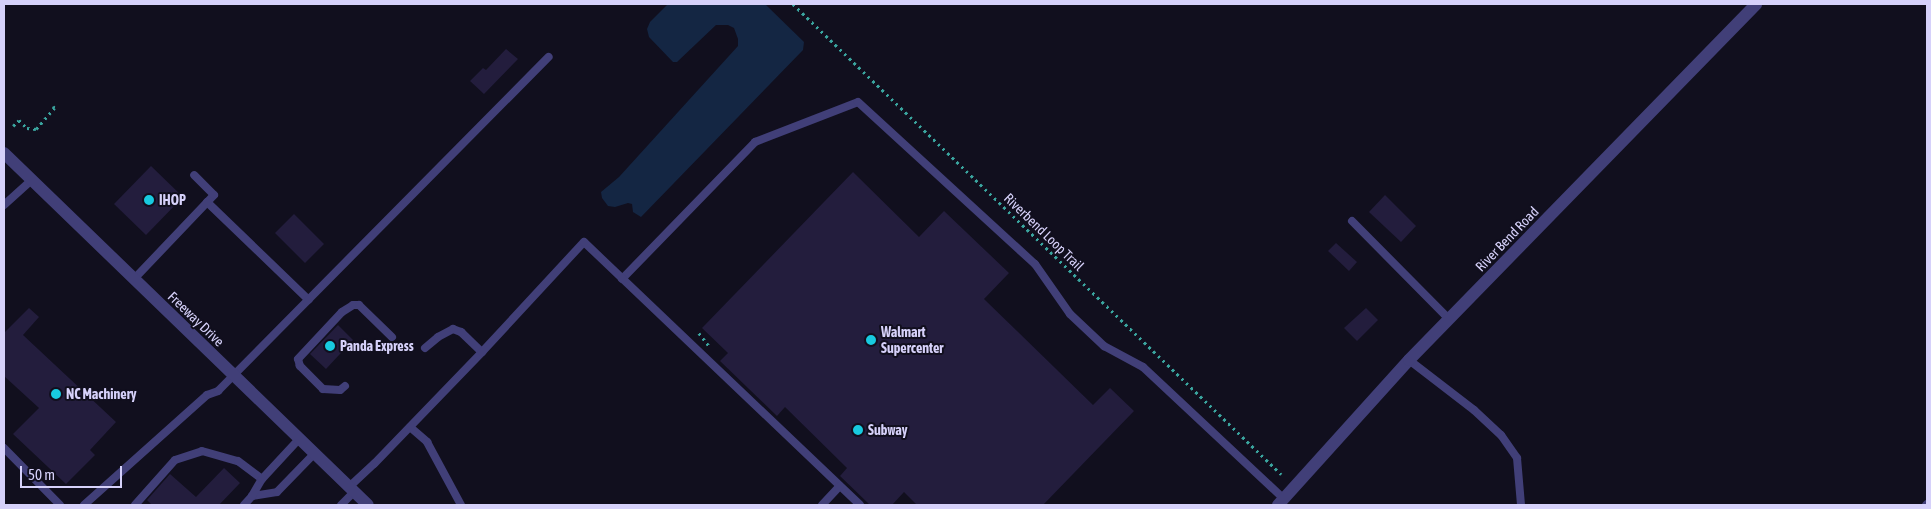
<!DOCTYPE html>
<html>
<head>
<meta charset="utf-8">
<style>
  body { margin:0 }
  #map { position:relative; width:1931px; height:509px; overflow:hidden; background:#110f1e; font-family:"Asap Condensed",sans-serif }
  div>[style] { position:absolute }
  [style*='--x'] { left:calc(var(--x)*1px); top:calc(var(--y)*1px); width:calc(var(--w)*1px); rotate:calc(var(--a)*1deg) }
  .water>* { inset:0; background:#142643 }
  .building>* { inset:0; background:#231d3d }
  .path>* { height:2.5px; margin-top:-1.25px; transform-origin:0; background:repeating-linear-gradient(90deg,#3aa59f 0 2.5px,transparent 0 6.5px) }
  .service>* { height:8px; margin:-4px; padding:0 4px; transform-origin:4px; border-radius:4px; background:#413f78 }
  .minor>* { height:12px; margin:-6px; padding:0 6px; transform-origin:6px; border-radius:6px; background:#413f78 }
  .tertiary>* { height:12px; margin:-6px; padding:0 6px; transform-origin:6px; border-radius:6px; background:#413f78 }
  .dots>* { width:14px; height:14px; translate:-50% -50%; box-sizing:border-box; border:2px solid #110f1e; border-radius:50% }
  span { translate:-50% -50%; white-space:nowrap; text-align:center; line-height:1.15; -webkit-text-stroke:4px #110f1e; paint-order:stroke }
  .poi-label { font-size:14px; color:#d6d1fa; font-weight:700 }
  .left { translate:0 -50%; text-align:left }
  .street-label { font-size:14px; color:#d6d1fa }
  .frame { position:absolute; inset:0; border:5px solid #d6d1fa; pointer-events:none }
  .scale { position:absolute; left:20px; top:466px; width:102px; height:22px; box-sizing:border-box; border:2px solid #d6d1fa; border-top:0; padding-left:6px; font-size:15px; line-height:18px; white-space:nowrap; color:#d6d1fa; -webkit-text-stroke:4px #110f1e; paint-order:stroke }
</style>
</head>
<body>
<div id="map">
  <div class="water">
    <div style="clip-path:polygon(668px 4px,765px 4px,804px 42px,803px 50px,641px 217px,633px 212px,632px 204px,628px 203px,615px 207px,608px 206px,602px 198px,601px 192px,619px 177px,738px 46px,738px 39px,734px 28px,728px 25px,716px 25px,677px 62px,673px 62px,649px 37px,647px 29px,650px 22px)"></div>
  </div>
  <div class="building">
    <div style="clip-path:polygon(506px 49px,518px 59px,484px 94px,470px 81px,483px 68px,486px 70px)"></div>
    <div style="clip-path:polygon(151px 166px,183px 197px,146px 235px,114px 204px)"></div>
    <div style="clip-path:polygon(853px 172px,919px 237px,944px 211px,1009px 273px,984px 299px,1093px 405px,1110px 388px,1134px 411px,1043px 505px,917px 505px,904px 492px,892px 505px,870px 505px,840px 476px,847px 468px,785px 407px,777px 416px,720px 361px,728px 353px,702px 328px)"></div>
    <div style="clip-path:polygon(1385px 195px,1416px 226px,1401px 242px,1369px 212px)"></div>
    <div style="clip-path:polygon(294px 214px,324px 244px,305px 263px,275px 233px)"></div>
    <div style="clip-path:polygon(1336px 243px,1357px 262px,1349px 271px,1328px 251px)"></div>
    <div style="clip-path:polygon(29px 308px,39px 317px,23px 335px,116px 422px,90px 450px,95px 455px,66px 484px,13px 434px,39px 408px,4px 376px,4px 333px)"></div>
    <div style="clip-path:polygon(1366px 308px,1378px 320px,1357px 341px,1344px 328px)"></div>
    <div style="clip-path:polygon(338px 325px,353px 340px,326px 369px,310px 354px)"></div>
    <div style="clip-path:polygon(224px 468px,240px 483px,219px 505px,152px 505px,147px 500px,170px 474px,196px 497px)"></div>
  </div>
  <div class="path">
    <div style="--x:793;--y:4;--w:678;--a:43.92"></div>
    <div style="--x:13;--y:126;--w:8;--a:-45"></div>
    <div style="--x:19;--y:120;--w:11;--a:45"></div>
    <div style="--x:27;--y:128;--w:9;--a:6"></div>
    <div style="--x:36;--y:129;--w:28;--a:-49"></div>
    <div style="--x:54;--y:108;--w:2;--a:-117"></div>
    <div style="--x:699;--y:333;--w:16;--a:52"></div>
  </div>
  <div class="service">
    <div style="--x:207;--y:202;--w:141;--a:43.9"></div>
    <div style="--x:4;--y:205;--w:38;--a:-42"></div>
    <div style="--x:1352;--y:221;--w:138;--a:45.3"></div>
    <div style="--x:134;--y:279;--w:116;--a:-46.4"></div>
    <div style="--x:214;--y:195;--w:28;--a:-135"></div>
    <div style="--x:622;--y:279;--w:191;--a:-45.8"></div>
    <div style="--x:755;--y:142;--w:110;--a:-21.2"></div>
    <div style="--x:858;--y:102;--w:240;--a:42.5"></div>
    <div style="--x:1035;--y:264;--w:61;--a:55"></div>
    <div style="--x:1070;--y:314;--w:47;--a:43.3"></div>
    <div style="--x:1104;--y:346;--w:44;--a:28.3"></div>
    <div style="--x:1143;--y:367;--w:193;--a:43.1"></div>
    <div style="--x:425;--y:348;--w:17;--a:-40"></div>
    <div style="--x:438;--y:337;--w:17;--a:-28"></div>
    <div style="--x:453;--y:329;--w:9;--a:21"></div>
    <div style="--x:461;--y:332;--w:29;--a:44"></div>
    <div style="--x:1409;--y:360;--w:82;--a:37.6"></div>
    <div style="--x:1474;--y:410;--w:37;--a:43"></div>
    <div style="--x:1501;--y:435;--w:28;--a:55"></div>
    <div style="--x:1517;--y:458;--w:47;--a:85.1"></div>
    <div style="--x:345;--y:386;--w:6;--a:141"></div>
    <div style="--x:340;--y:390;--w:17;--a:-177"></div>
    <div style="--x:323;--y:389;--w:33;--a:-135"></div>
    <div style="--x:300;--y:366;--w:7;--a:-106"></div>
    <div style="--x:298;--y:359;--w:64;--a:-46.9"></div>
    <div style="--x:342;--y:312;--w:13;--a:-32"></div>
    <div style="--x:353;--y:305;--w:6;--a:0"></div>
    <div style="--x:359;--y:305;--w:46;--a:44.1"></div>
    <div style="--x:410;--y:427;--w:23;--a:41"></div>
    <div style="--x:427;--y:442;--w:72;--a:61.6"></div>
    <div style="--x:4;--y:448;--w:80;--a:45.5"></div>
    <div style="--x:349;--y:487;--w:34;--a:-43"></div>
    <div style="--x:374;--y:464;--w:156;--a:-46"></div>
    <div style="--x:482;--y:352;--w:150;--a:-47.2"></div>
    <div style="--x:584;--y:242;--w:381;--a:43.6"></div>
    <div style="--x:252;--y:496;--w:25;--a:-9"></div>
    <div style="--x:277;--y:492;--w:53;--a:-45.8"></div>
    <div style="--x:84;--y:505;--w:165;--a:-41.8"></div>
    <div style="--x:207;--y:395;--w:12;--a:-20"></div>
    <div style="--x:218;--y:391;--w:470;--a:-45.3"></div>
    <div style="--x:135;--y:505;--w:60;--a:-48.4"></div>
    <div style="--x:175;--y:460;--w:28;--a:-18"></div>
    <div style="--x:202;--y:451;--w:37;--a:16"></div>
    <div style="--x:238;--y:461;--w:30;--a:37"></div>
    <div style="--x:244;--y:505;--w:12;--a:-48"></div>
    <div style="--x:252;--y:496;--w:20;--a:-60"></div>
    <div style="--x:262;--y:479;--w:54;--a:-47.2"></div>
    <div style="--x:341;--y:505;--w:18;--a:-45"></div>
    <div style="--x:822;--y:505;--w:26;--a:-47"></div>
    <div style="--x:1926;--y:505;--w:1;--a:-45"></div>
  </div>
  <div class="minor">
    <div style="--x:1278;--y:505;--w:195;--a:-47.9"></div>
    <div style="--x:1409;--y:360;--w:497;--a:-45.7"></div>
  </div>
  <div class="tertiary">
    <div style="--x:4;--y:153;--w:506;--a:44.04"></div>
  </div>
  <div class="dots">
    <div style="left:149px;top:200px;background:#18cadf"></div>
    <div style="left:871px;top:340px;background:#18cadf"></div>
    <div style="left:330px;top:346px;background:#18cadf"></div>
    <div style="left:56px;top:394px;background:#18cadf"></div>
    <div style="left:858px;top:430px;background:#18cadf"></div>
  </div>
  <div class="poi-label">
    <span class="left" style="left:159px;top:200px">IHOP</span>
    <span class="left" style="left:881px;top:340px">Walmart<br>Supercenter</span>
    <span class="left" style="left:340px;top:346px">Panda Express</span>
    <span class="left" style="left:66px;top:394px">NC Machinery</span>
    <span class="left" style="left:868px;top:430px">Subway</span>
  </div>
  <div class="street-label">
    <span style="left:1044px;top:232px;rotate:44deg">Riverbend Loop Trail</span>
    <span style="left:1507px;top:239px;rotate:-46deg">River Bend Road</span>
    <span style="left:196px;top:319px;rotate:44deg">Freeway Drive</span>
  </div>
  <div class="frame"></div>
  <div class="scale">50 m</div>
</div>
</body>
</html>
